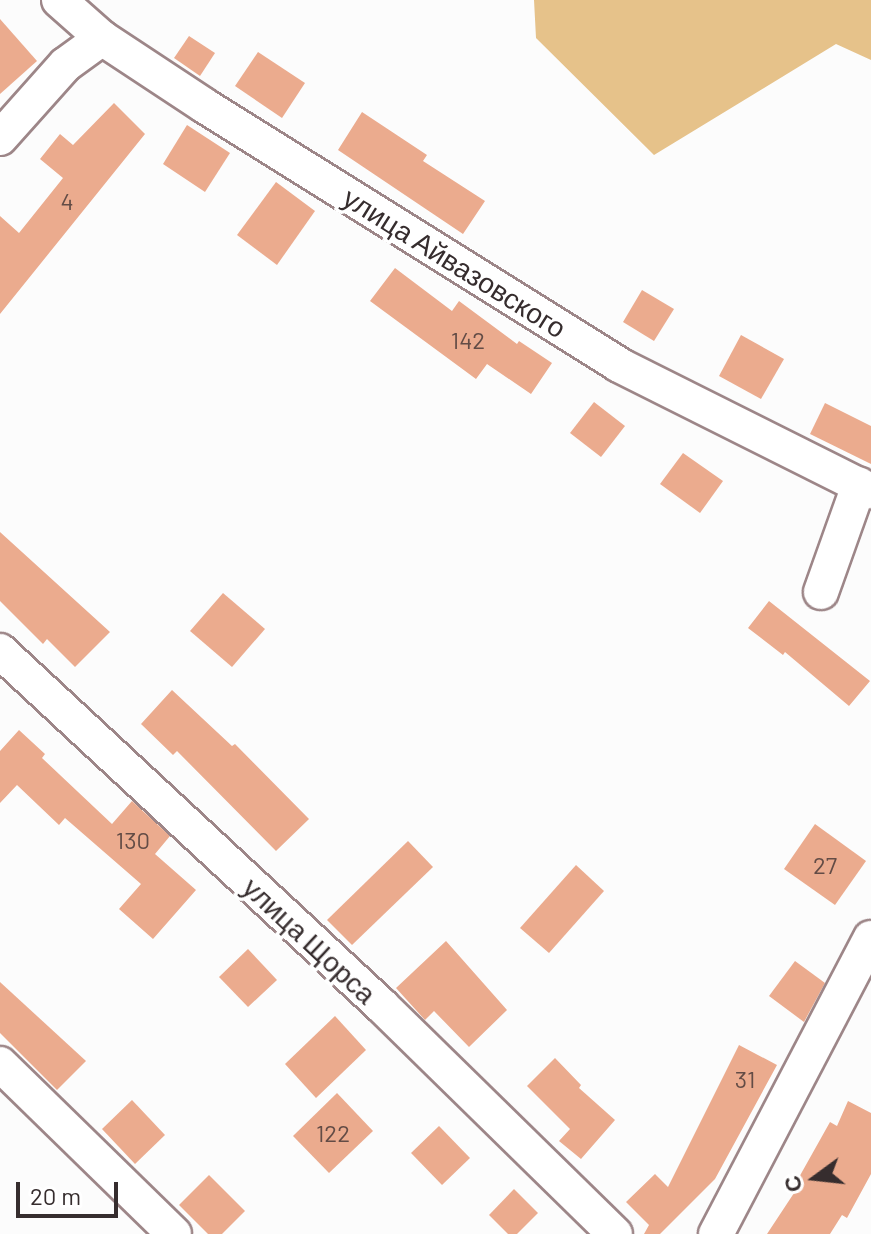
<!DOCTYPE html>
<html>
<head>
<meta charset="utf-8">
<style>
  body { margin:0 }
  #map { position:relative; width:871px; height:1234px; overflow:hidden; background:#fcfcfc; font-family:Barlow,sans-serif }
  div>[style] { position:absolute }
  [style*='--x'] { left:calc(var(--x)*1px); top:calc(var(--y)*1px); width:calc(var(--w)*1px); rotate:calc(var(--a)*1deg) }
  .green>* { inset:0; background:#e6c28a }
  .building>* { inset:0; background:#ebab8e }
  .roads { filter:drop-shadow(2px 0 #9d8688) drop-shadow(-2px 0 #9d8688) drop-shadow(0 2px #9d8688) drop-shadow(0 -2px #9d8688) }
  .minor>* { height:34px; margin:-17px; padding:0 17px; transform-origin:17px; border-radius:17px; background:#fff }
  span { translate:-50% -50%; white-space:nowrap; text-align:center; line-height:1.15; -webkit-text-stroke:7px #fff; paint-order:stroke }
  .number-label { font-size:24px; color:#634c46 }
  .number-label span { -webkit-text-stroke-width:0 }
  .street-label { font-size:28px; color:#362d2e }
  .north { position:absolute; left:775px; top:1138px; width:80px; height:80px; -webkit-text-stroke:6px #fff; paint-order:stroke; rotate:255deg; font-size:22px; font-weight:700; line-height:32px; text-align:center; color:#362d2e }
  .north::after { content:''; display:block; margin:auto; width:28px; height:36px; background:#362d2e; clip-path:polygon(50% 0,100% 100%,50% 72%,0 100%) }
  .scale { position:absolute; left:16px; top:1182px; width:102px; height:36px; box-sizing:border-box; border:4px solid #362d2e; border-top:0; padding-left:10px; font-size:24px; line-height:28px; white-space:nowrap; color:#362d2e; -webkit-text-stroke:6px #fff; paint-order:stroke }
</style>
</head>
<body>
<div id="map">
  <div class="green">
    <div style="clip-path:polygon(534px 0,871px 0,871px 60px,836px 44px,654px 155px,536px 38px)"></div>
  </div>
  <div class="building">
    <div style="clip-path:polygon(0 19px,37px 61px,0 94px)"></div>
    <div style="clip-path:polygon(189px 36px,215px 53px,200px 76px,174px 58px)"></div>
    <div style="clip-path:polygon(258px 52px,305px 83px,282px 118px,235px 86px)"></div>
    <div style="clip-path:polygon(114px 103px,145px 134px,0 314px,0 216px,19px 233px,63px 178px,40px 159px,60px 134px,73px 145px)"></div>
    <div style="clip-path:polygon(362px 112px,427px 155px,423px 161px,485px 201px,463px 234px,338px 150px)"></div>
    <div style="clip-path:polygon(187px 125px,230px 153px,205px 192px,163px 164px)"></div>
    <div style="clip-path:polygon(276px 182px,315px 211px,277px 265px,237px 235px)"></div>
    <div style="clip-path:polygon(395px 268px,452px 311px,459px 301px,517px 344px,519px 341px,552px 363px,531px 394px,487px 364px,476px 379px,370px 301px)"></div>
    <div style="clip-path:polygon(642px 290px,674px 309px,654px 341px,623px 322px)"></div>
    <div style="clip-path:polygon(741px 335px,784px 359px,761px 399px,719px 376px)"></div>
    <div style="clip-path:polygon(594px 402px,625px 426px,601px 457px,570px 433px)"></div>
    <div style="clip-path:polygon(825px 403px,871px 426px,871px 464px,810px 434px)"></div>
    <div style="clip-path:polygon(683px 453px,723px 481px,700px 513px,660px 484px)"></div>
    <div style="clip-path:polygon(0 532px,110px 632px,75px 667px,47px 639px,43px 644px,0 601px)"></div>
    <div style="clip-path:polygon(223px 593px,265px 629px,232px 667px,190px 631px)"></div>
    <div style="clip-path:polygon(769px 601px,870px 681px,849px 706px,785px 652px,783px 655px,748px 628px)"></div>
    <div style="clip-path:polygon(172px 690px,232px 746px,235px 744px,309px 819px,276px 851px,177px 751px,173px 755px,141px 724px)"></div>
    <div style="clip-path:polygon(19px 730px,45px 754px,42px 758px,112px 824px,132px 801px,170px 836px,155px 854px,196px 890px,153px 939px,119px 909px,141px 884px,65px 818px,59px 825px,17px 785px,0 803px,0 751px)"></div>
    <div style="clip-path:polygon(815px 824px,866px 861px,835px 905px,784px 869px)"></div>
    <div style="clip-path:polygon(408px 841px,433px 867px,352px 945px,327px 920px)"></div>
    <div style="clip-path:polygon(576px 865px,604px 891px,549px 953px,520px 928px)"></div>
    <div style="clip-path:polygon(446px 941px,507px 1010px,469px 1047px,434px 1011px,425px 1020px,396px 988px)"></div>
    <div style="clip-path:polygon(248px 949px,277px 980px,248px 1007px,219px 977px)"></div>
    <div style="clip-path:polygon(795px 961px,825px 983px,804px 1022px,769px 996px)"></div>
    <div style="clip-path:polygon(0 982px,86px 1061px,57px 1090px,0 1033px)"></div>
    <div style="clip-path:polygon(335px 1016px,366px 1050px,316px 1098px,285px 1064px)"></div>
    <div style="clip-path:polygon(739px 1045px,777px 1065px,715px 1179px,660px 1234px,644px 1234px,649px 1225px,626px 1202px,655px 1174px,668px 1187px)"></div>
    <div style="clip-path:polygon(555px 1058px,581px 1085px,579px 1088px,615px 1120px,581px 1159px,559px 1141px,570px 1129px,527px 1086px)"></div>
    <div style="clip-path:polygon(337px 1093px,373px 1131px,329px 1173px,293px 1136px)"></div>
    <div style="clip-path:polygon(132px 1100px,165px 1135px,135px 1164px,102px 1129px)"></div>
    <div style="clip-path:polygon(848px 1101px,871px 1113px,871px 1174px,847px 1218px,842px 1215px,830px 1234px,767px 1234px,796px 1190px,793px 1188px,830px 1122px,837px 1126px)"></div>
    <div style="clip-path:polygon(439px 1126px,470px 1158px,442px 1185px,411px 1153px)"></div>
    <div style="clip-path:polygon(209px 1175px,245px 1211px,222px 1234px,208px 1234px,179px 1205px)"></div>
    <div style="clip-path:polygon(514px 1189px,538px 1213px,517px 1234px,508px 1234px,489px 1215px)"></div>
  </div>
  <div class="roads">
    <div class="minor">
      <div style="--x:59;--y:0;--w:57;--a:41.5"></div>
      <div style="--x:102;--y:38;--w:123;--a:33.4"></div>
      <div style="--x:205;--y:106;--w:488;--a:32"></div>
      <div style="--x:619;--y:365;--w:282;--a:26.6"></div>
      <div style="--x:0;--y:138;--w:98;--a:-48.3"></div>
      <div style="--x:65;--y:65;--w:46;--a:-36.1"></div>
      <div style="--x:821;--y:592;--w:114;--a:-70.4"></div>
      <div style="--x:0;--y:651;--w:521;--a:42.9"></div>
      <div style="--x:382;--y:1006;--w:326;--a:44.4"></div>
      <div style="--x:0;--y:1064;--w:243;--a:44.3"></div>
      <div style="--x:716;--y:1234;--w:334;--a:-62.4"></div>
    </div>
  </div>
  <div class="number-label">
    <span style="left:67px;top:201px">4</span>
    <span style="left:468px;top:340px">142</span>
    <span style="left:133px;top:840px">130</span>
    <span style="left:825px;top:865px">27</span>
    <span style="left:745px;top:1079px">31</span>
    <span style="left:333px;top:1133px">122</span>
  </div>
  <div class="street-label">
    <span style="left:455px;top:262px;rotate:32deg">улица Айвазовского</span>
    <span style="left:310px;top:940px;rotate:43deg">улица Щорса</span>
  </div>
  <div class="north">С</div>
  <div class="scale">20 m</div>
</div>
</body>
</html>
